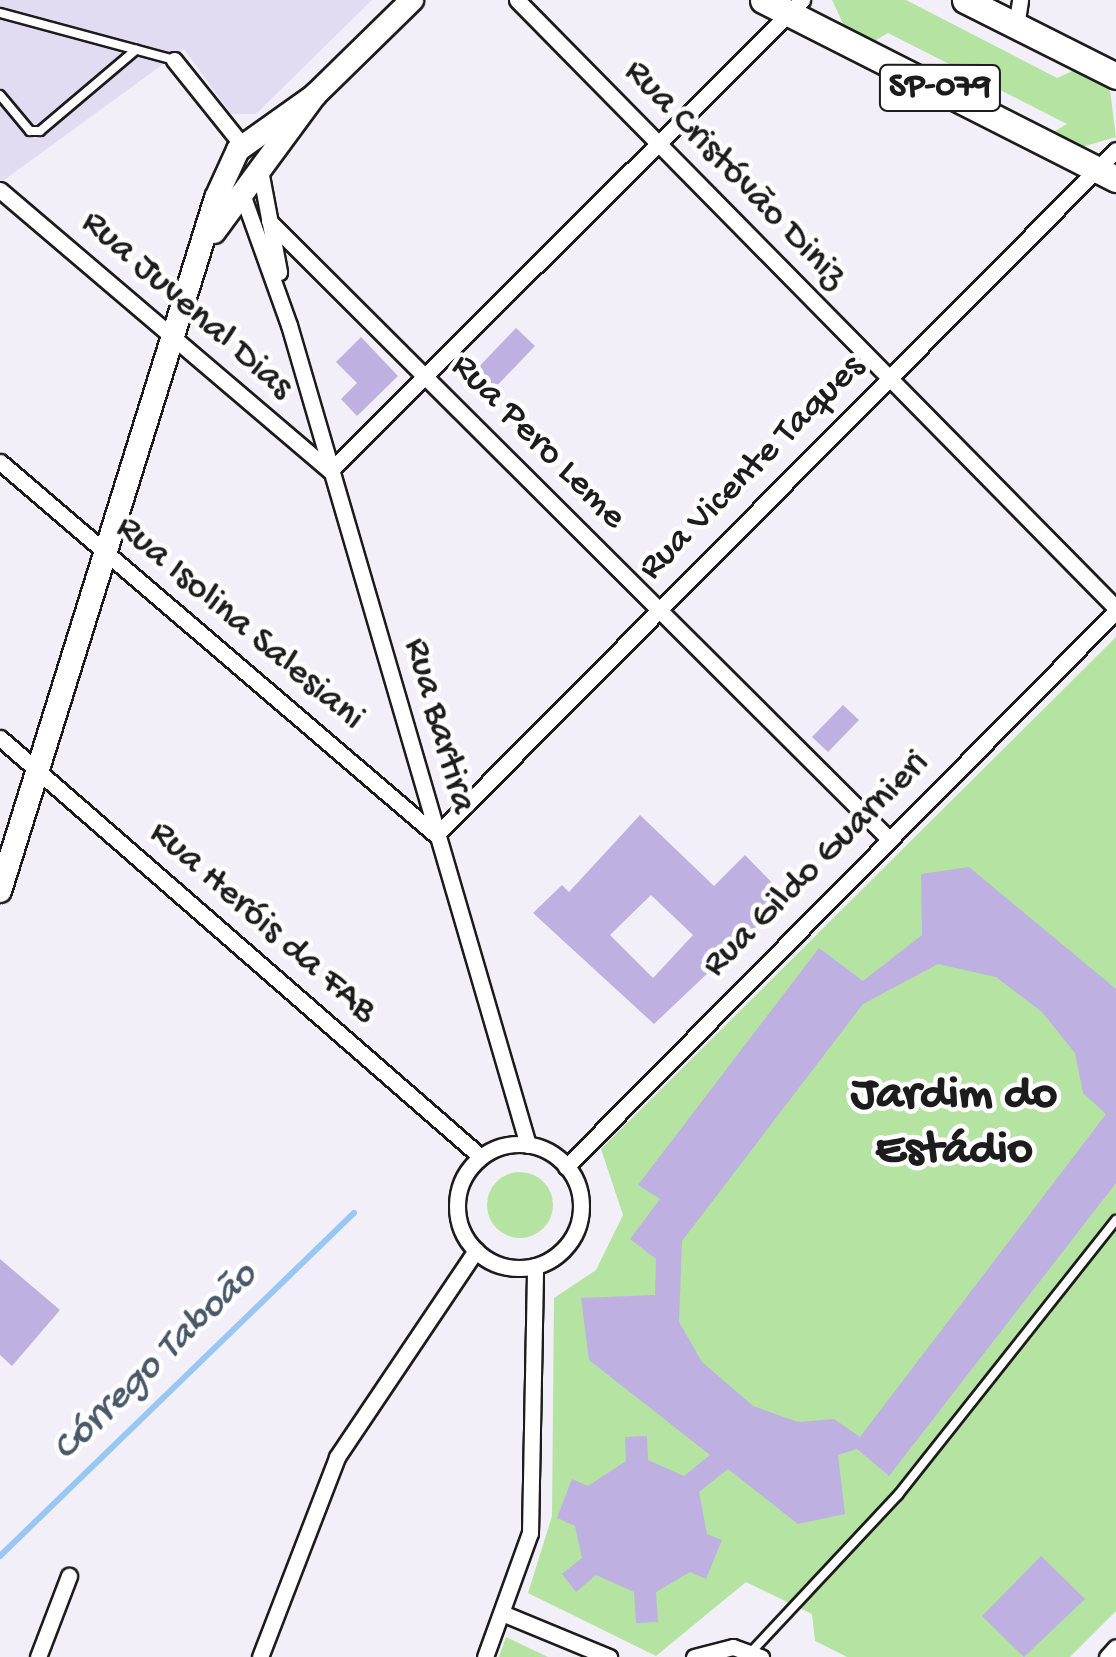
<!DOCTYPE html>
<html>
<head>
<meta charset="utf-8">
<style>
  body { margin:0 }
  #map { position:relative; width:1116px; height:1657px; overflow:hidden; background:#f2eff9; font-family:"Gochi Hand",sans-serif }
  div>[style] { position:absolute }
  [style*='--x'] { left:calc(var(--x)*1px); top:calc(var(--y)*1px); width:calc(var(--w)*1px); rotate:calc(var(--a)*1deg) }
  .built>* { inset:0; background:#e2dcf2 }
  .green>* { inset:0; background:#b5e3a2 }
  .round { border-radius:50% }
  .stream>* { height:6px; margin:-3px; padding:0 3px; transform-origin:3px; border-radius:3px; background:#99c7f4 }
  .building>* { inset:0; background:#beb0e1 }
  .roads { filter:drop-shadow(2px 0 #1c1c1c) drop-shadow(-2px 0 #1c1c1c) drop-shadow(0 2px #1c1c1c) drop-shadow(0 -2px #1c1c1c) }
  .lane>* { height:8px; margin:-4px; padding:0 4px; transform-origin:4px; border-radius:4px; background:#fff }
  .street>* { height:15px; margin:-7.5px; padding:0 7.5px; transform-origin:7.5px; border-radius:7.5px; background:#fff }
  .street>.ring { margin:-7.5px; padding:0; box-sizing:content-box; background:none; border:15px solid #fff; border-radius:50% }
  .secondary>* { height:22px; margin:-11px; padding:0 11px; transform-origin:11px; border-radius:11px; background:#fff }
  .primary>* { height:25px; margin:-12.5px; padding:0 12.5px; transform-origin:12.5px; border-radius:12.5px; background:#fff }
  span { translate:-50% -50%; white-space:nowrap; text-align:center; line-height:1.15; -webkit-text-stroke:9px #fff; paint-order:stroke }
  .shield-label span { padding:2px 8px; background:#fff; border:2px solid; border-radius:8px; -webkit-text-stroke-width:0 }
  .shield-label { font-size:35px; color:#1c1c1c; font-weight:700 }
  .street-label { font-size:38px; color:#1c1c1c }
  .water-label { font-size:40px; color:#485868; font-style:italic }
  .district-label { font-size:48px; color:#1c1c1c; font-weight:700 }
</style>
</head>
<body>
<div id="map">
  <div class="built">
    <div style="clip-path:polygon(0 0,372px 0,256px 114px,231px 114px,184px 49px,0 183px)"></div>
  </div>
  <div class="green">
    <div style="clip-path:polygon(832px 0,906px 0,1057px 78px,1077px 69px,1109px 82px,1116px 137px,1075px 149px,1050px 134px,1067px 124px,888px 33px,868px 45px,848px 34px)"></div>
    <div style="clip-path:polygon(1116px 637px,1116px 1611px,1070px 1657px,847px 1657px,815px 1641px,812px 1614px,746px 1582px,656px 1656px,528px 1593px,552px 1516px,554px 1298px,596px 1270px,623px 1215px,601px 1149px)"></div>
    <div class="round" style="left:487px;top:1172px;width:66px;height:66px"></div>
    <div style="clip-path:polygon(506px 1637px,548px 1657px,499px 1657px)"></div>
  </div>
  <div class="stream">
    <div style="--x:0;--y:1556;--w:493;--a:-44.1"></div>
  </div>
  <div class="building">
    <div style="clip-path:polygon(516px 328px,535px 346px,490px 393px,471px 375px)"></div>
    <div style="clip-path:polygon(361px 337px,398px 376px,357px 416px,341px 399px,357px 383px,336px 362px)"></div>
    <div style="clip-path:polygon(843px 705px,859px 720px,828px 752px,812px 737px)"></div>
    <div style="clip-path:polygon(evenodd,640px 815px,714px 886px,745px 855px,787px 898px,654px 1024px,533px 913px,562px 885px,569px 892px,640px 815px,651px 895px,693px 935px,653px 978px,610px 935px,651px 895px)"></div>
    <div style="clip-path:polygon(evenodd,969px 867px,1116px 989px,1116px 1183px,889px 1476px,857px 1449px,838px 1455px,845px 1514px,798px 1524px,728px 1469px,699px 1492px,707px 1534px,722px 1540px,706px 1579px,690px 1572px,656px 1592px,658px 1622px,636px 1623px,634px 1592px,596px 1575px,576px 1592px,562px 1574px,582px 1558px,575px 1526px,557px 1518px,572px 1479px,588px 1486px,626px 1461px,625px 1437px,647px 1436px,648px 1460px,684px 1476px,710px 1455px,589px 1360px,581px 1298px,655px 1295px,656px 1259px,630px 1239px,660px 1199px,638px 1185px,819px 948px,863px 981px,922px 935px,921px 874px,969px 867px,938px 964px,996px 977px,1042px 1012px,1075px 1053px,1083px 1093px,1106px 1114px,860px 1437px,834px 1419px,798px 1422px,753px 1406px,702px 1362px,679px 1322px,682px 1241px,863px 1004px,938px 964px)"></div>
    <div style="clip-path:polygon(0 1259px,60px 1310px,12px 1366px,0 1355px)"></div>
    <div style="clip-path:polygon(1041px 1556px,1085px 1599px,1024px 1657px,982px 1616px)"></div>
  </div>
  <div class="roads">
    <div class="lane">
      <div style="--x:0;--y:13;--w:180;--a:15.1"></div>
      <div style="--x:0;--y:95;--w:47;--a:50.2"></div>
      <div style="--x:30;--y:131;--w:10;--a:0"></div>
      <div style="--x:40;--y:131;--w:126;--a:-40.2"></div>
      <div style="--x:752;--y:1651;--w:214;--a:-46.9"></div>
      <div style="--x:898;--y:1495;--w:351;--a:-51.6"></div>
    </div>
    <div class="street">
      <div style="--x:517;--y:0;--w:854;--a:45.43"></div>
      <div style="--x:1016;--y:26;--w:26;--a:-81"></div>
      <div style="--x:174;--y:60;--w:110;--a:51.3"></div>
      <div style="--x:260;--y:170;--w:104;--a:79.4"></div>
      <div style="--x:0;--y:190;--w:433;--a:40.4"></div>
      <div style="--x:330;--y:471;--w:667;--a:-44.94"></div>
      <div style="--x:241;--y:191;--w:142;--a:70.3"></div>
      <div style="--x:289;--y:325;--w:854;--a:73.75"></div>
      <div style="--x:269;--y:221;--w:874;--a:44.91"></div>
      <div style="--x:0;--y:462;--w:574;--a:40.55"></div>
      <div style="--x:436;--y:835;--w:965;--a:-45.21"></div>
      <div style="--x:0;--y:738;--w:638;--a:41.06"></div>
      <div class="ring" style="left:457px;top:1144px;width:109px;height:109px"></div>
      <div style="--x:566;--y:1167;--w:782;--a:-45.31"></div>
      <div style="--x:502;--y:1613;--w:116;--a:22.4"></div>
      <div style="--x:38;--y:1657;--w:87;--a:-69.1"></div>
      <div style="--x:260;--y:1657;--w:214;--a:-68.9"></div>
      <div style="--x:337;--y:1457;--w:249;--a:-56.1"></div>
      <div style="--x:485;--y:1657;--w:132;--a:-70.1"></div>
      <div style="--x:530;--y:1533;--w:267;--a:-88.9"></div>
      <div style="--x:694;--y:1657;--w:40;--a:-14.4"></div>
      <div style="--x:733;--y:1647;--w:30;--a:20"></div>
      <div style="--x:1107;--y:1657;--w:13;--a:-48"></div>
    </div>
    <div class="secondary">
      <div style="--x:214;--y:232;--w:170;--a:-53.6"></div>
      <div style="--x:315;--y:95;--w:136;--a:-44.4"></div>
      <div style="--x:0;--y:891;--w:726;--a:-72.69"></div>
      <div style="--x:216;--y:198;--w:53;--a:-65.4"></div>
      <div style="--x:238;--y:150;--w:95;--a:-35.5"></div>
    </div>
    <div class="primary">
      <div style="--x:763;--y:0;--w:396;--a:26.9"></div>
      <div style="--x:965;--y:0;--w:169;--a:26.7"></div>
    </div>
  </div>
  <div class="shield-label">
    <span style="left:940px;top:88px">SP-079</span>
  </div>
  <div class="street-label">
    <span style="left:734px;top:175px;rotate:46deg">Rua Cristóvão Diniz</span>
    <span style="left:186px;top:306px;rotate:41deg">Rua Juvenal Dias</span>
    <span style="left:537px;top:443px;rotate:45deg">Rua Pero Leme</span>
    <span style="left:753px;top:469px;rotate:-45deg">Rua Vicente Taques</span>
    <span style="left:239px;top:624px;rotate:40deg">Rua Isolina Salesiani</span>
    <span style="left:438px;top:726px;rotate:74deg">Rua Bartira</span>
    <span style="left:817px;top:865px;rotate:-45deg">Rua Gildo Guarnieri</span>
    <span style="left:262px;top:923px;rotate:41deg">Rua Heróis da FAB</span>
  </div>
  <div class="water-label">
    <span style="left:156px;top:1363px;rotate:-44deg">Córrego Taboão</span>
  </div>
  <div class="district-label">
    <span style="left:954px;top:1124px">Jardim do<br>Estádio</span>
  </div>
</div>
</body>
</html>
